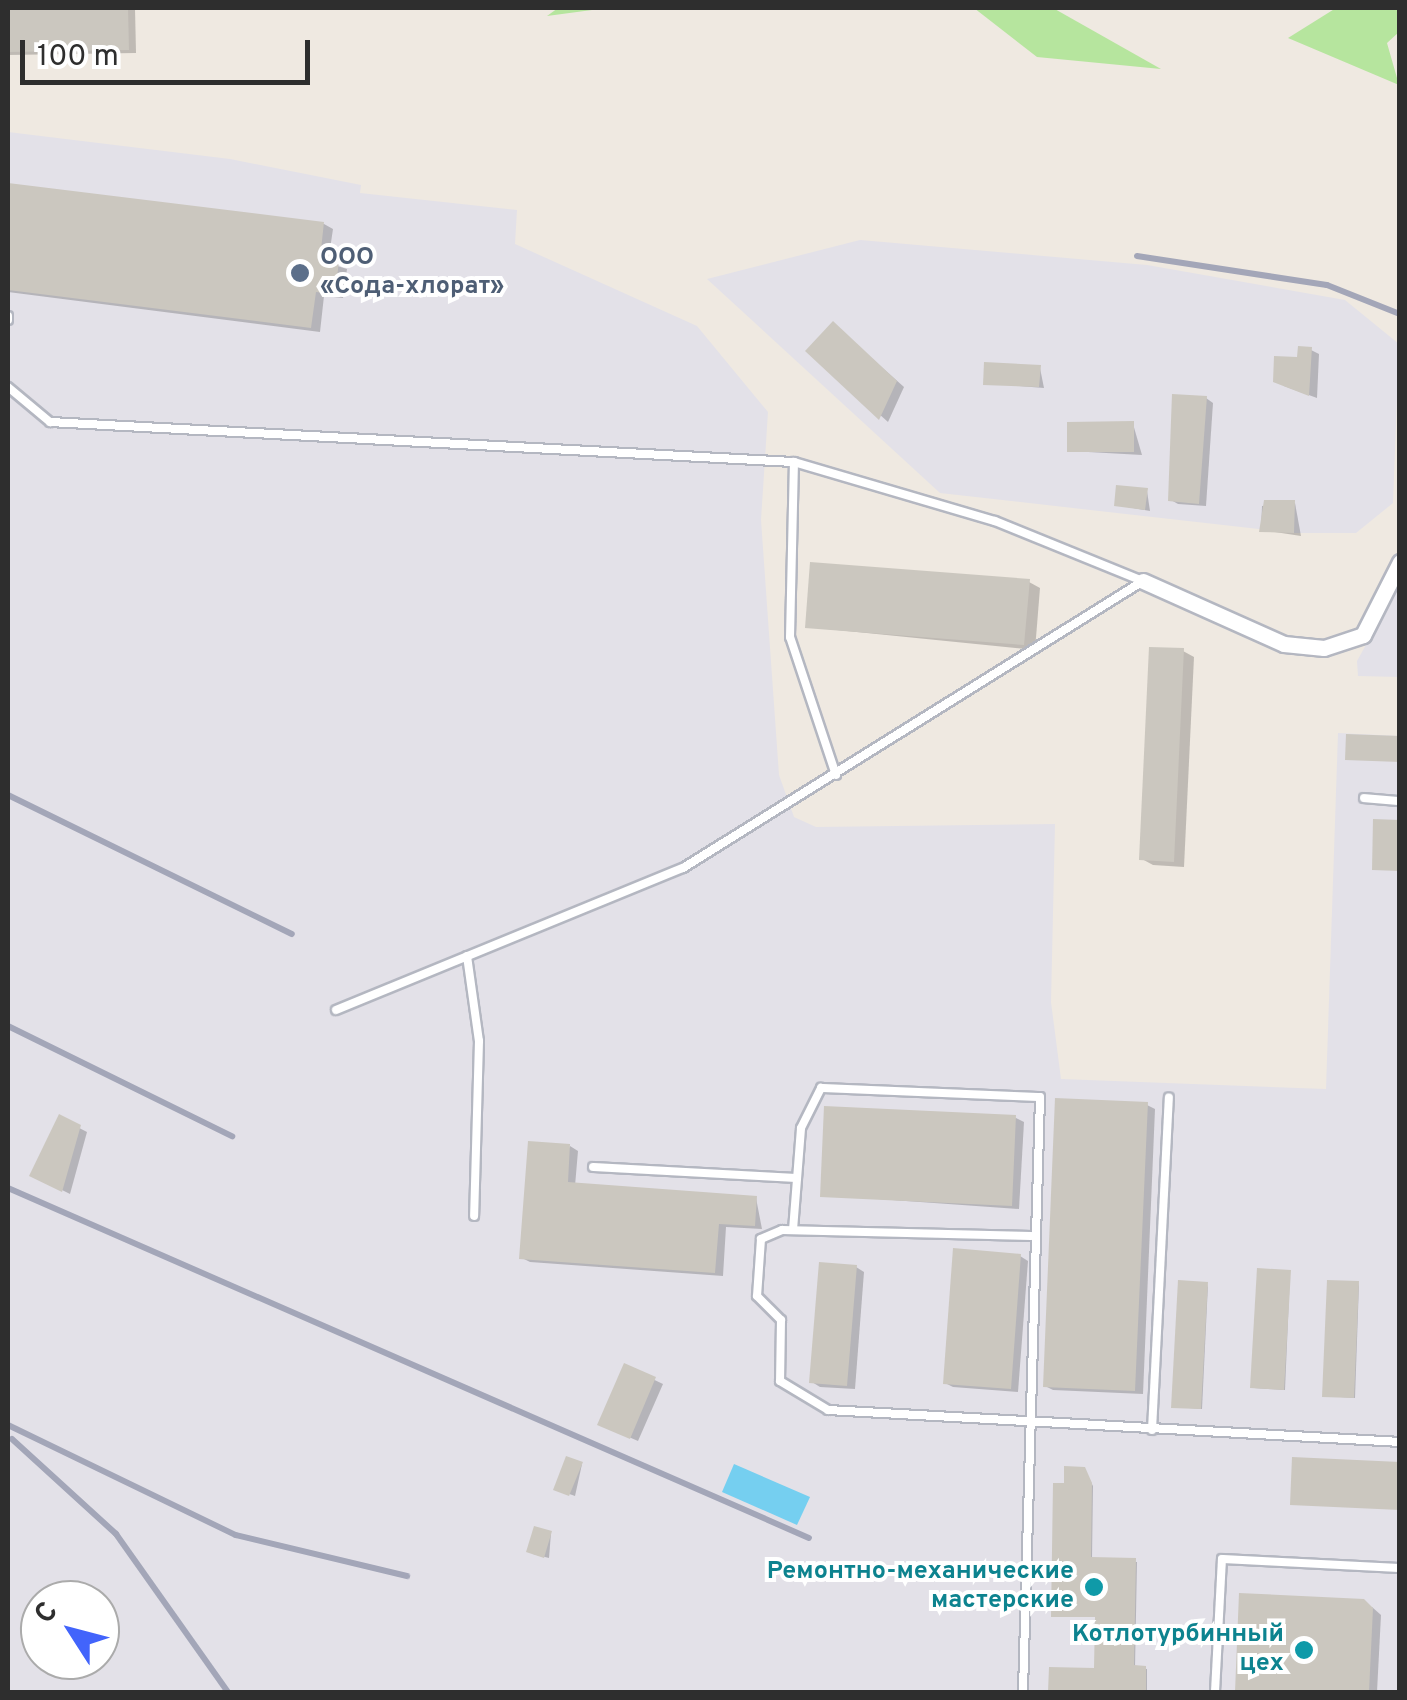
<!DOCTYPE html>
<html>
<head>
<meta charset="utf-8">
<style>
  body { margin:0 }
  #map { position:relative; width:1407px; height:1700px; overflow:hidden; background:#efe9e1; font-family:Overpass,sans-serif }
  div>[style] { position:absolute }
  [style*='--x'] { left:calc(var(--x)*1px); top:calc(var(--y)*1px); width:calc(var(--w)*1px); rotate:calc(var(--a)*1deg) }
  .industrial>* { inset:0; background:#e3e1e8 }
  .green>* { inset:0; background:#b6e59e }
  .water>* { inset:0; background:#75cff0 }
  .shadow>* { inset:0; background:#0003 }
  .building>* { inset:0; background:#cbc7bf }
  .roads { filter:drop-shadow(2px 0 #b4b7c1) drop-shadow(-2px 0 #b4b7c1) drop-shadow(0 2px #b4b7c1) drop-shadow(0 -2px #b4b7c1) }
  .lane>* { height:8px; margin:-4px; padding:0 4px; transform-origin:4px; border-radius:4px; background:#fff }
  .street>* { height:15px; margin:-7.5px; padding:0 7.5px; transform-origin:7.5px; border-radius:7.5px; background:#fff }
  .rail>* { height:6px; margin:-3px; padding:0 3px; transform-origin:3px; border-radius:3px; background:#a3a6b8 }
  .dots>* { width:28px; height:28px; translate:-50% -50%; box-sizing:border-box; border:5px solid #fff; border-radius:50% }
  span { translate:-50% -50%; white-space:nowrap; text-align:center; line-height:1.15; -webkit-text-stroke:8px #fff; paint-order:stroke }
  .service-label { font-size:25px; color:#4e5e75; font-weight:700 }
  .left { translate:0 -50%; text-align:left }
  .culture-label { font-size:25px; color:#0d838f; font-weight:700 }
  .right { translate:-100% -50%; text-align:right }
  .frame { position:absolute; inset:0; border:10px solid #2e2e2e; pointer-events:none }
  .north { position:absolute; left:20px; top:1580px; width:100px; height:100px; box-sizing:border-box; background:#fff; border:2px solid #ababab; border-radius:50%; rotate:306deg; font-size:28px; font-weight:700; line-height:40px; text-align:center; color:#2e2e2e }
  .north::after { content:''; display:block; margin:auto; width:35px; height:45px; background:#4264fb; clip-path:polygon(50% 0,100% 100%,50% 72%,0 100%) }
  .scale { position:absolute; left:20px; top:40px; width:290px; height:45px; box-sizing:border-box; border:5px solid #2e2e2e; border-top:0; padding-left:12px; font-size:30px; line-height:35px; white-space:nowrap; color:#2e2e2e; -webkit-text-stroke:8px #fff; paint-order:stroke }
</style>
</head>
<body>
<div id="map">
  <div class="industrial">
    <div style="clip-path:polygon(evenodd,8px 132px,230px 159px,361px 185px,360px 193px,517px 210px,515px 244px,697px 326px,768px 412px,761px 520px,779px 775px,794px 817px,816px 827px,1055px 824px,1051px 1002px,1061px 1079px,1326px 1089px,1338px 733px,1399px 736px,1399px 1692px,8px 1692px,8px 132px,40px 1600px,100px 1600px,100px 1660px,40px 1660px,40px 1600px)"></div>
    <div style="clip-path:polygon(860px 240px,1147px 265px,1345px 300px,1399px 344px,1393px 503px,1356px 533px,1294px 533px,940px 493px,707px 279px)"></div>
    <div style="clip-path:polygon(1399px 585px,1399px 677px,1358px 676px,1357px 661px)"></div>
  </div>
  <div class="green">
    <div style="clip-path:polygon(558px 8px,607px 8px,547px 16px)"></div>
    <div style="clip-path:polygon(974px 8px,1053px 8px,1161px 69px,1037px 57px)"></div>
    <div style="clip-path:polygon(1336px 8px,1399px 8px,1399px 32px,1387px 43px,1399px 85px,1288px 38px)"></div>
  </div>
  <div class="water">
    <div style="clip-path:polygon(734px 1464px,810px 1497px,797px 1525px,722px 1492px)"></div>
  </div>
  <div class="shadow">
    <div style="clip-path:polygon(8px 8px,135px 8px,136px 53px,8px 55px)"></div>
    <div style="clip-path:polygon(8px 185px,324px 224px,333px 229px,328px 263px,347px 269px,343px 298px,324px 296px,320px 332px,8px 292px)"></div>
    <div style="clip-path:polygon(833px 324px,904px 387px,888px 422px,808px 350px)"></div>
    <div style="clip-path:polygon(1311px 350px,1319px 354px,1317px 398px,1284px 386px)"></div>
    <div style="clip-path:polygon(1040px 368px,1044px 388px,985px 383px)"></div>
    <div style="clip-path:polygon(1398px 384px,1400px 384px,1400px 435px,1397px 434px)"></div>
    <div style="clip-path:polygon(1206px 398px,1213px 403px,1206px 506px,1178px 504px,1171px 500px)"></div>
    <div style="clip-path:polygon(1133px 424px,1142px 455px,1070px 451px)"></div>
    <div style="clip-path:polygon(1147px 491px,1150px 511px,1116px 505px)"></div>
    <div style="clip-path:polygon(1295px 503px,1301px 536px,1261px 530px,1262px 506px)"></div>
    <div style="clip-path:polygon(1029px 582px,1040px 588px,1035px 650px,807px 627px)"></div>
    <div style="clip-path:polygon(1183px 651px,1194px 657px,1184px 867px,1153px 865px,1142px 859px)"></div>
    <div style="clip-path:polygon(1147px 1105px,1155px 1109px,1143px 1394px,1053px 1390px,1045px 1386px)"></div>
    <div style="clip-path:polygon(60px 1118px,87px 1132px,70px 1194px,40px 1179px)"></div>
    <div style="clip-path:polygon(1016px 1118px,1024px 1122px,1019px 1209px,822px 1195px)"></div>
    <div style="clip-path:polygon(570px 1146px,578px 1151px,575px 1186px,756px 1198px,762px 1229px,726px 1227px,723px 1276px,530px 1262px,522px 1258px)"></div>
    <div style="clip-path:polygon(1020px 1256px,1028px 1261px,1018px 1392px,953px 1387px,945px 1383px)"></div>
    <div style="clip-path:polygon(856px 1267px,864px 1272px,855px 1389px,820px 1387px,812px 1382px)"></div>
    <div style="clip-path:polygon(1290px 1273px,1285px 1390px,1254px 1388px)"></div>
    <div style="clip-path:polygon(1359px 1283px,1355px 1398px,1326px 1396px)"></div>
    <div style="clip-path:polygon(1208px 1284px,1202px 1409px,1175px 1407px)"></div>
    <div style="clip-path:polygon(625px 1366px,663px 1384px,638px 1441px,608px 1428px)"></div>
    <div style="clip-path:polygon(582px 1464px,575px 1496px,561px 1491px)"></div>
    <div style="clip-path:polygon(1084px 1469px,1093px 1486px,1092px 1560px,1137px 1562px,1135px 1668px,1147px 1669px,1147px 1692px,1051px 1692px,1051px 1670px,1097px 1671px,1098px 1617px,1066px 1486px)"></div>
    <div style="clip-path:polygon(551px 1533px,549px 1558px,533px 1554px)"></div>
    <div style="clip-path:polygon(1242px 1596px,1372px 1607px,1381px 1615px,1377px 1692px,1237px 1692px)"></div>
  </div>
  <div class="building">
    <div style="clip-path:polygon(8px 8px,128px 8px,129px 50px,8px 52px)"></div>
    <div style="clip-path:polygon(8px 183px,324px 222px,320px 259px,339px 261px,335px 294px,316px 292px,311px 328px,8px 290px)"></div>
    <div style="clip-path:polygon(833px 321px,897px 381px,879px 420px,805px 351px)"></div>
    <div style="clip-path:polygon(1298px 346px,1312px 347px,1309px 396px,1273px 382px,1274px 356px,1297px 357px)"></div>
    <div style="clip-path:polygon(984px 362px,1041px 365px,1039px 387px,983px 385px)"></div>
    <div style="clip-path:polygon(1172px 394px,1207px 396px,1199px 504px,1168px 501px)"></div>
    <div style="clip-path:polygon(1134px 421px,1134px 452px,1067px 452px,1067px 422px)"></div>
    <div style="clip-path:polygon(1116px 485px,1148px 488px,1145px 510px,1114px 506px)"></div>
    <div style="clip-path:polygon(1264px 500px,1295px 500px,1294px 533px,1259px 532px)"></div>
    <div style="clip-path:polygon(810px 562px,1030px 579px,1024px 645px,805px 628px)"></div>
    <div style="clip-path:polygon(1149px 647px,1184px 648px,1174px 862px,1139px 860px)"></div>
    <div style="clip-path:polygon(1346px 734px,1400px 736px,1400px 762px,1345px 760px)"></div>
    <div style="clip-path:polygon(1373px 819px,1400px 820px,1400px 871px,1372px 870px)"></div>
    <div style="clip-path:polygon(1055px 1098px,1148px 1102px,1135px 1391px,1043px 1387px)"></div>
    <div style="clip-path:polygon(824px 1106px,1016px 1115px,1012px 1206px,820px 1197px)"></div>
    <div style="clip-path:polygon(59px 1114px,81px 1125px,62px 1192px,29px 1176px)"></div>
    <div style="clip-path:polygon(528px 1141px,570px 1144px,568px 1182px,757px 1196px,755px 1226px,719px 1224px,715px 1273px,519px 1259px)"></div>
    <div style="clip-path:polygon(953px 1248px,1021px 1254px,1011px 1389px,943px 1384px)"></div>
    <div style="clip-path:polygon(819px 1262px,857px 1265px,847px 1386px,809px 1383px)"></div>
    <div style="clip-path:polygon(1257px 1268px,1291px 1270px,1284px 1390px,1250px 1388px)"></div>
    <div style="clip-path:polygon(1178px 1280px,1208px 1282px,1201px 1409px,1171px 1408px)"></div>
    <div style="clip-path:polygon(1327px 1280px,1359px 1281px,1354px 1398px,1322px 1397px)"></div>
    <div style="clip-path:polygon(624px 1363px,656px 1377px,630px 1439px,597px 1425px)"></div>
    <div style="clip-path:polygon(566px 1456px,583px 1462px,569px 1496px,553px 1490px)"></div>
    <div style="clip-path:polygon(1292px 1457px,1400px 1462px,1400px 1510px,1290px 1505px)"></div>
    <div style="clip-path:polygon(1064px 1466px,1085px 1467px,1092px 1483px,1091px 1557px,1136px 1558px,1134px 1665px,1146px 1666px,1146px 1692px,1048px 1692px,1049px 1667px,1094px 1668px,1095px 1617px,1051px 1617px,1053px 1483px,1064px 1483px)"></div>
    <div style="clip-path:polygon(534px 1526px,552px 1531px,544px 1558px,526px 1552px)"></div>
    <div style="clip-path:polygon(1239px 1593px,1364px 1599px,1373px 1608px,1369px 1692px,1235px 1692px)"></div>
  </div>
  <div class="roads">
    <div class="lane">
      <div style="--x:8;--y:320;--w:4;--a:-90"></div>
      <div style="--x:8;--y:387;--w:55;--a:39.8"></div>
      <div style="--x:50;--y:422;--w:745;--a:3.08"></div>
      <div style="--x:836;--y:775;--w:145;--a:-108.4"></div>
      <div style="--x:790;--y:637;--w:175;--a:-88.7"></div>
      <div style="--x:794;--y:462;--w:209;--a:16.4"></div>
      <div style="--x:995;--y:521;--w:160;--a:22.1"></div>
      <div style="--x:1364;--y:798;--w:36;--a:5"></div>
      <div style="--x:467;--y:956;--w:86;--a:82"></div>
      <div style="--x:479;--y:1041;--w:175;--a:91.6"></div>
      <div style="--x:336;--y:1010;--w:375;--a:-22.3"></div>
      <div style="--x:683;--y:868;--w:542;--a:-31.96"></div>
      <div style="--x:593;--y:1167;--w:204;--a:3.1"></div>
      <div style="--x:793;--y:1230;--w:102;--a:-85.5"></div>
      <div style="--x:801;--y:1128;--w:45;--a:-63.4"></div>
      <div style="--x:821;--y:1088;--w:219;--a:2.4"></div>
      <div style="--x:1040;--y:1097;--w:595;--a:91.64"></div>
      <div style="--x:1031;--y:1236;--w:249;--a:-178.6"></div>
      <div style="--x:782;--y:1230;--w:23;--a:157"></div>
      <div style="--x:761;--y:1239;--w:57;--a:94"></div>
      <div style="--x:757;--y:1296;--w:34;--a:45"></div>
      <div style="--x:781;--y:1320;--w:61;--a:90.9"></div>
      <div style="--x:780;--y:1381;--w:56;--a:31.1"></div>
      <div style="--x:828;--y:1410;--w:573;--a:3.2"></div>
      <div style="--x:1152;--y:1430;--w:333;--a:-87.1"></div>
      <div style="--x:1215;--y:1692;--w:133;--a:-87"></div>
      <div style="--x:1222;--y:1559;--w:178;--a:2.9"></div>
    </div>
    <div class="street">
      <div style="--x:1143;--y:581;--w:154;--a:24.1"></div>
      <div style="--x:1284;--y:644;--w:40;--a:5.7"></div>
      <div style="--x:1324;--y:648;--w:41;--a:-18.4"></div>
      <div style="--x:1363;--y:635;--w:82;--a:-63.1"></div>
    </div>
  </div>
  <div class="rail">
    <div style="--x:1137;--y:256;--w:192;--a:8.7"></div>
    <div style="--x:1327;--y:285;--w:79;--a:21.7"></div>
    <div style="--x:8;--y:795;--w:316;--a:26.1"></div>
    <div style="--x:8;--y:1026;--w:250;--a:26.2"></div>
    <div style="--x:8;--y:1188;--w:874;--a:23.6"></div>
    <div style="--x:8;--y:1425;--w:253;--a:25.8"></div>
    <div style="--x:236;--y:1535;--w:176;--a:13.5"></div>
    <div style="--x:12;--y:1439;--w:141;--a:42.4"></div>
    <div style="--x:116;--y:1534;--w:194;--a:54.7"></div>
  </div>
  <div class="dots">
    <div style="left:300px;top:273px;background:#5c6f8a"></div>
    <div style="left:1094px;top:1587px;background:#0f9aa8"></div>
    <div style="left:1304px;top:1650px;background:#0f9aa8"></div>
  </div>
  <div class="service-label">
    <span class="left" style="left:320px;top:273px">ООО<br>«Сода-хлорат»</span>
  </div>
  <div class="culture-label">
    <span class="right" style="left:1074px;top:1587px">Ремонтно-механические<br>мастерские</span>
    <span class="right" style="left:1284px;top:1650px">Котлотурбинный<br>цех</span>
  </div>
  <div class="frame"></div>
  <div class="north">С</div>
  <div class="scale">100 m</div>
</div>
</body>
</html>
